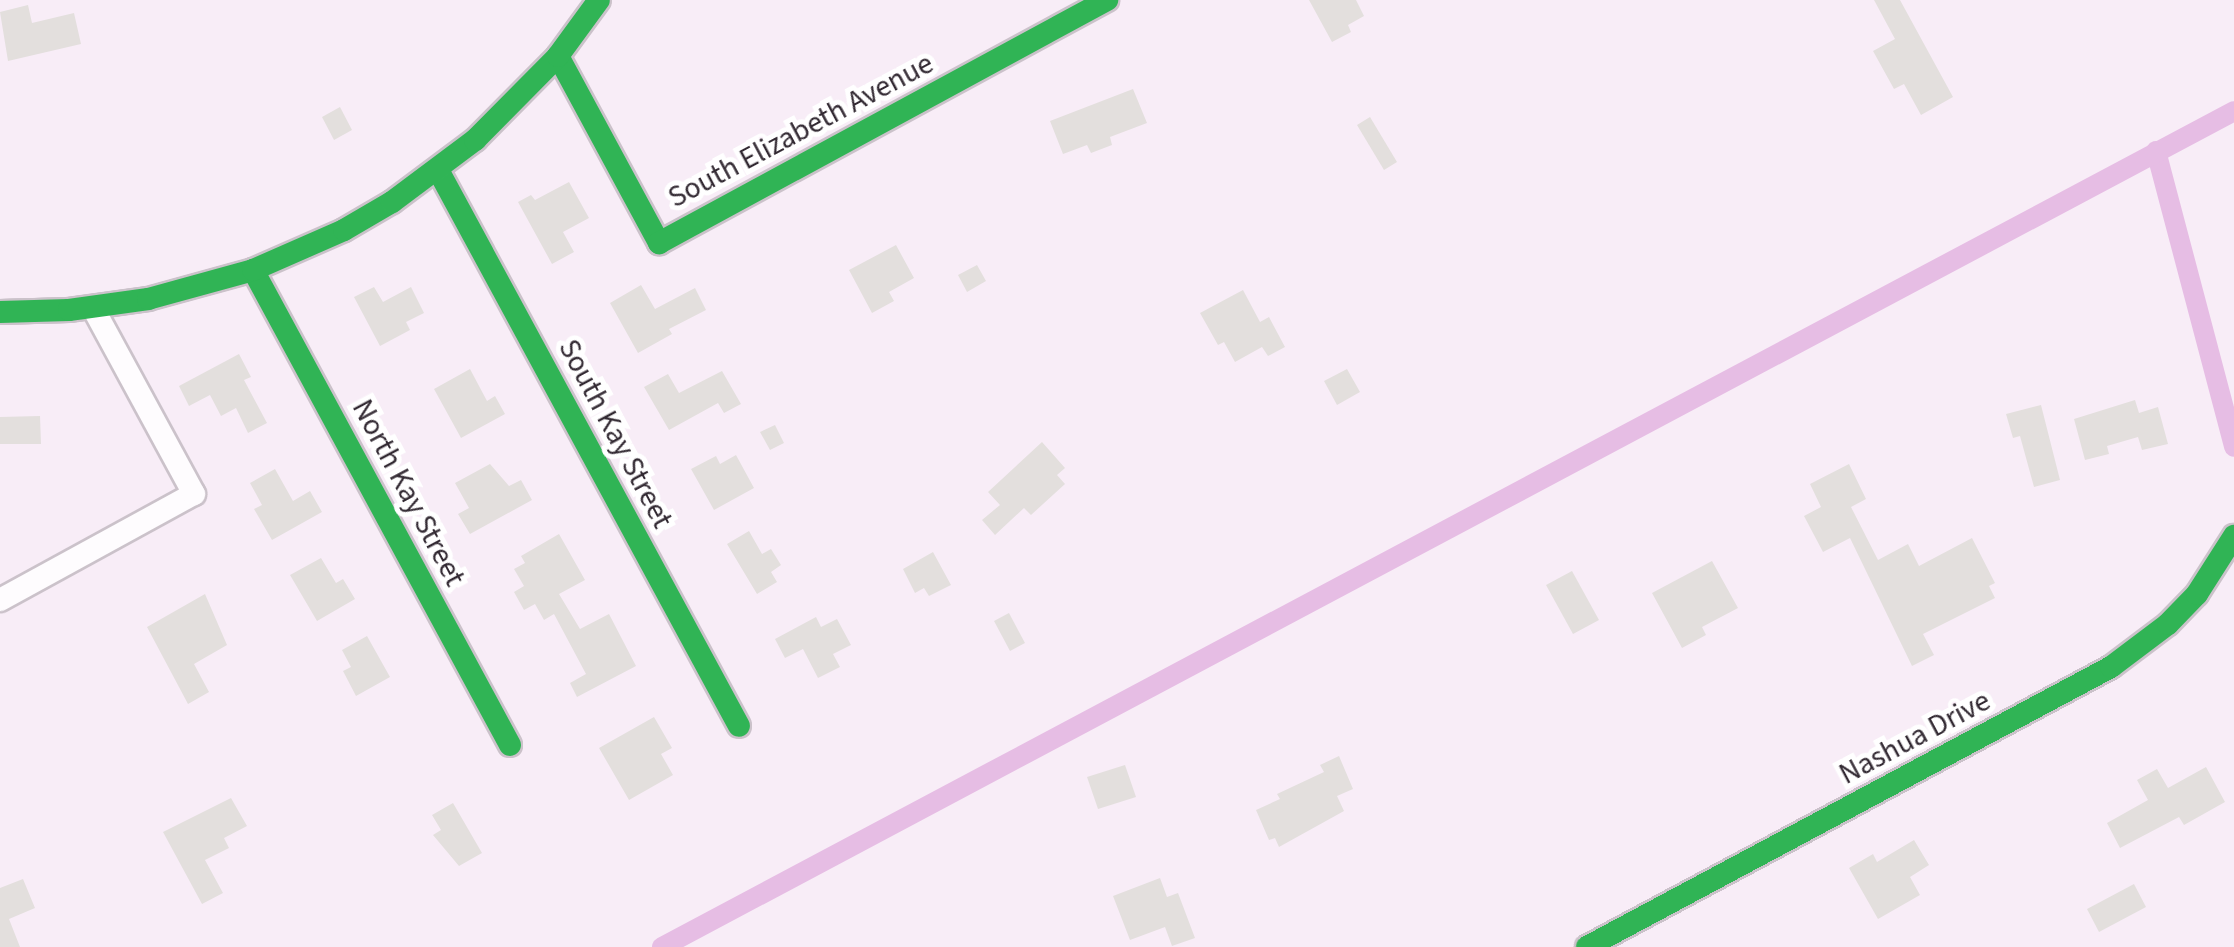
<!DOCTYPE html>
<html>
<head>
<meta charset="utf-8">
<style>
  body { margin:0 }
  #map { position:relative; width:2234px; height:947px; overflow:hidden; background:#f8edf7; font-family:"Source Sans 3",sans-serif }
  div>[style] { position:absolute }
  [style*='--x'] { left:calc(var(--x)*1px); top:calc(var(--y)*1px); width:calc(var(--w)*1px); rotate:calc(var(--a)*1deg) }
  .canal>* { height:20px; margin:-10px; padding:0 10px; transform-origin:10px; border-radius:10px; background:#e6bde4 }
  .building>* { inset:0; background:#e3dfdd }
  .roads { filter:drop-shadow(2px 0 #cbc2ca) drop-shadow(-2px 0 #cbc2ca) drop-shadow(0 2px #cbc2ca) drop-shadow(0 -2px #cbc2ca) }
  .street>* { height:22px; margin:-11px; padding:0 11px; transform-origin:11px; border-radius:11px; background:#fefcfe }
  .fast>* { height:22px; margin:-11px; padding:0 11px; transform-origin:11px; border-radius:11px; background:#30b455 }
  span { translate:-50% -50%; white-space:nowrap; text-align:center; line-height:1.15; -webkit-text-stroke:10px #fff; paint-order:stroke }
  .street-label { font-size:30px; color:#322932 }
</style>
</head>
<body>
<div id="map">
  <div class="canal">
    <div style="--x:2156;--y:151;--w:306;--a:75.2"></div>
    <div style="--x:662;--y:947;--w:1780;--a:-28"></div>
  </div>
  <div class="building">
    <div style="clip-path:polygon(1309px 0,1356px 0,1364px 16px,1348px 25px,1351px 32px,1332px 42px)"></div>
    <div style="clip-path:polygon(1874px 0,1900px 0,1953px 97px,1921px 115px,1904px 84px,1894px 89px,1873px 51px,1895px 39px)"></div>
    <div style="clip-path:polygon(28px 5px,32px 23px,74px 13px,81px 44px,8px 61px,0 12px)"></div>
    <div style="clip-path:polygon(1133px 89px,1147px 123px,1110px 137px,1112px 145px,1091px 153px,1087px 145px,1063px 154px,1050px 121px)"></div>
    <div style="clip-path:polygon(340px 107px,352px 130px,334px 140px,322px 117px)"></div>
    <div style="clip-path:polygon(1370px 117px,1397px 162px,1384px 170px,1357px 125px)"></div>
    <div style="clip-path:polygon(569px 182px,589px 218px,563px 232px,574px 252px,552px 264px,518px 202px,531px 195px,535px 200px)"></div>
    <div style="clip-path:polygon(896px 245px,914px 278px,889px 292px,894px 301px,872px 313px,849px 270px)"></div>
    <div style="clip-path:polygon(977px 265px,986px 281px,967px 292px,958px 275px)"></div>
    <div style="clip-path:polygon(641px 285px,655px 309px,695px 288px,706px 310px,669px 329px,672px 334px,638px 353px,610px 303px)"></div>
    <div style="clip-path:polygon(374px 287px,383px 302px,411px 287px,424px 313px,406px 322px,410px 330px,380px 346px,354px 297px)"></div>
    <div style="clip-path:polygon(1243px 290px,1260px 322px,1269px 317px,1285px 347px,1268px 356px,1262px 347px,1235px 362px,1224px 342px,1218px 345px,1200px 313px)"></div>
    <div style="clip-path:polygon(239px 354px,251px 377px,244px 380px,267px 423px,248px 433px,236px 408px,221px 416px,210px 395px,189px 406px,179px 386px)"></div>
    <div style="clip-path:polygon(470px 369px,487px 401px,495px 396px,505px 414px,461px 438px,434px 389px)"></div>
    <div style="clip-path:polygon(1347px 369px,1360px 392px,1337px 405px,1324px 381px)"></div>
    <div style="clip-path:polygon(722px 371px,741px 404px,724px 413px,718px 403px,669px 430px,644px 387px,668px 374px,679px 393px)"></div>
    <div style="clip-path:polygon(2135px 400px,2139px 413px,2158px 407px,2168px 444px,2142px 450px,2138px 437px,2107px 446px,2109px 454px,2085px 460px,2074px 419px)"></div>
    <div style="clip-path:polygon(2041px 405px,2060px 480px,2034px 487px,2020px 436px,2013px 438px,2006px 414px)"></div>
    <div style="clip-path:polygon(40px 416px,41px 444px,0 444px,0 417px)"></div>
    <div style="clip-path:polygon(775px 425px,784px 443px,770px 450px,760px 432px)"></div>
    <div style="clip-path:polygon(1042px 442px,1065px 468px,1057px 475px,1065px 484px,1031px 515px,1024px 508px,995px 535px,982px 520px,1000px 505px,988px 492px)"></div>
    <div style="clip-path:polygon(736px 455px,754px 488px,714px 510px,691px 469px,716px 456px,720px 464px)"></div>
    <div style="clip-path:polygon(490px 464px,509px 486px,521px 480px,532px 500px,470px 534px,458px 514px,469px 508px,455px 483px)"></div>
    <div style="clip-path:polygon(1849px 464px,1866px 499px,1851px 507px,1878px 560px,1908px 544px,1919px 566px,1972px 538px,1995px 583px,1989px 586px,1995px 598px,1923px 634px,1934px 655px,1912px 666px,1850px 538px,1823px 552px,1804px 516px,1821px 507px,1810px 484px)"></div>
    <div style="clip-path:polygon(275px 469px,293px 501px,310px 491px,322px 512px,272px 540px,254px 509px,262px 505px,250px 483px)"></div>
    <div style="clip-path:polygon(749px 531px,762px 554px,771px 549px,781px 565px,771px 572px,777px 582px,757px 594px,727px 544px)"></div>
    <div style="clip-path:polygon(559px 534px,585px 580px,559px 594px,580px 629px,609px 614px,636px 666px,577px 697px,570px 683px,586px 674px,554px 614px,544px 620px,535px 604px,524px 610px,514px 592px,524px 586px,514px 569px,525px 563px,521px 556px)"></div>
    <div style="clip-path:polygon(933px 552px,951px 585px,929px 596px,924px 588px,915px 593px,903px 569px)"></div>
    <div style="clip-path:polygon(321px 558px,336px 583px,343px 579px,355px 599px,317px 621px,290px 575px)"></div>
    <div style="clip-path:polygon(1712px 561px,1738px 608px,1702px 627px,1706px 635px,1682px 648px,1652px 593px)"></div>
    <div style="clip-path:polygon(1572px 571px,1599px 620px,1573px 634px,1546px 585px)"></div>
    <div style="clip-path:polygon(205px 594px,227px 645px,194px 664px,209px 692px,188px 704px,147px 627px)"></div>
    <div style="clip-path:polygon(1009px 613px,1025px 643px,1010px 651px,994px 621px)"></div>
    <div style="clip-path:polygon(816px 617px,821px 627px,837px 619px,851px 645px,833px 654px,840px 667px,818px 678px,803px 649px,785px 658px,775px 639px)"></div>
    <div style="clip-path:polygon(367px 636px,390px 677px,356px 696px,343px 671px,351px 667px,342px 650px)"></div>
    <div style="clip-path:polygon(654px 717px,672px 748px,661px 754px,673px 775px,629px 800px,599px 748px)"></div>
    <div style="clip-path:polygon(1339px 756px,1353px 789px,1337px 796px,1344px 811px,1279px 847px,1275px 838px,1269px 840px,1256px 810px,1280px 799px,1277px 794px,1324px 772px,1320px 765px)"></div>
    <div style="clip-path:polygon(1125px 765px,1136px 797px,1098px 809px,1087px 777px)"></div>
    <div style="clip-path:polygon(2206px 767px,2225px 802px,2184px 825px,2179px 817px,2120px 848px,2107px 823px,2148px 800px,2137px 780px,2157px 769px,2168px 788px)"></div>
    <div style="clip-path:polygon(231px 798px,247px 826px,224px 838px,229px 848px,205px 860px,223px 893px,202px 904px,163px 832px)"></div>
    <div style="clip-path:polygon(453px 803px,482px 853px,459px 866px,433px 835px,441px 830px,432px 815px)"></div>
    <div style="clip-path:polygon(1914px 840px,1929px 865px,1910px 877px,1920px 895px,1878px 919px,1849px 868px,1873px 854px,1877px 862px)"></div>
    <div style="clip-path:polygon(1160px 878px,1167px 897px,1178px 893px,1195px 938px,1172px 946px,1165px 927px,1130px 940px,1113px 896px)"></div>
    <div style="clip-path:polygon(23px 879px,35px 908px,9px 919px,20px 947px,0 947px,0 888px)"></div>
    <div style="clip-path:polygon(2134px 884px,2146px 907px,2099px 932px,2087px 909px)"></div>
  </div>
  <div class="roads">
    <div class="street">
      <div style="--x:0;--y:600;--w:221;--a:-28.7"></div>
      <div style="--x:194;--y:494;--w:212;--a:-118.5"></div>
    </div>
    <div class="fast">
      <div style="--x:558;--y:56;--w:213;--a:61.6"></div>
      <div style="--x:659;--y:243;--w:510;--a:-28.48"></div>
      <div style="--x:438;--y:170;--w:632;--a:61.57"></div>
      <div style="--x:253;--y:270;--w:540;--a:61.58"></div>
      <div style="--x:0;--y:312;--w:69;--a:-1.7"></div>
      <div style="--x:69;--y:310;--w:80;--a:-7.9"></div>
      <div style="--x:148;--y:299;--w:109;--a:-15.4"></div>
      <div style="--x:253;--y:270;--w:99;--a:-23.7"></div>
      <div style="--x:344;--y:230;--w:56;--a:-30.3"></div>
      <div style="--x:392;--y:202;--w:104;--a:-36.8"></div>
      <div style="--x:475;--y:140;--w:118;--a:-45.3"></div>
      <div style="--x:558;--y:56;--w:69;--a:-53.8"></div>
      <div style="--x:1587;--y:947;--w:594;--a:-28.12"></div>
      <div style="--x:2111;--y:667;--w:71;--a:-37"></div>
      <div style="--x:2168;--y:624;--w:42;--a:-46"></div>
      <div style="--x:2197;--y:594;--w:69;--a:-57.5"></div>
    </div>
  </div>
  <div class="street-label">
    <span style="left:801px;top:131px;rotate:-28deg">South Elizabeth Avenue</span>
    <span style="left:615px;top:434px;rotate:62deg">South Kay Street</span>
    <span style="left:408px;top:493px;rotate:62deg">North Kay Street</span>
    <span style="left:1915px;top:738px;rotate:-28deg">Nashua Drive</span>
  </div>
</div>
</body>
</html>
